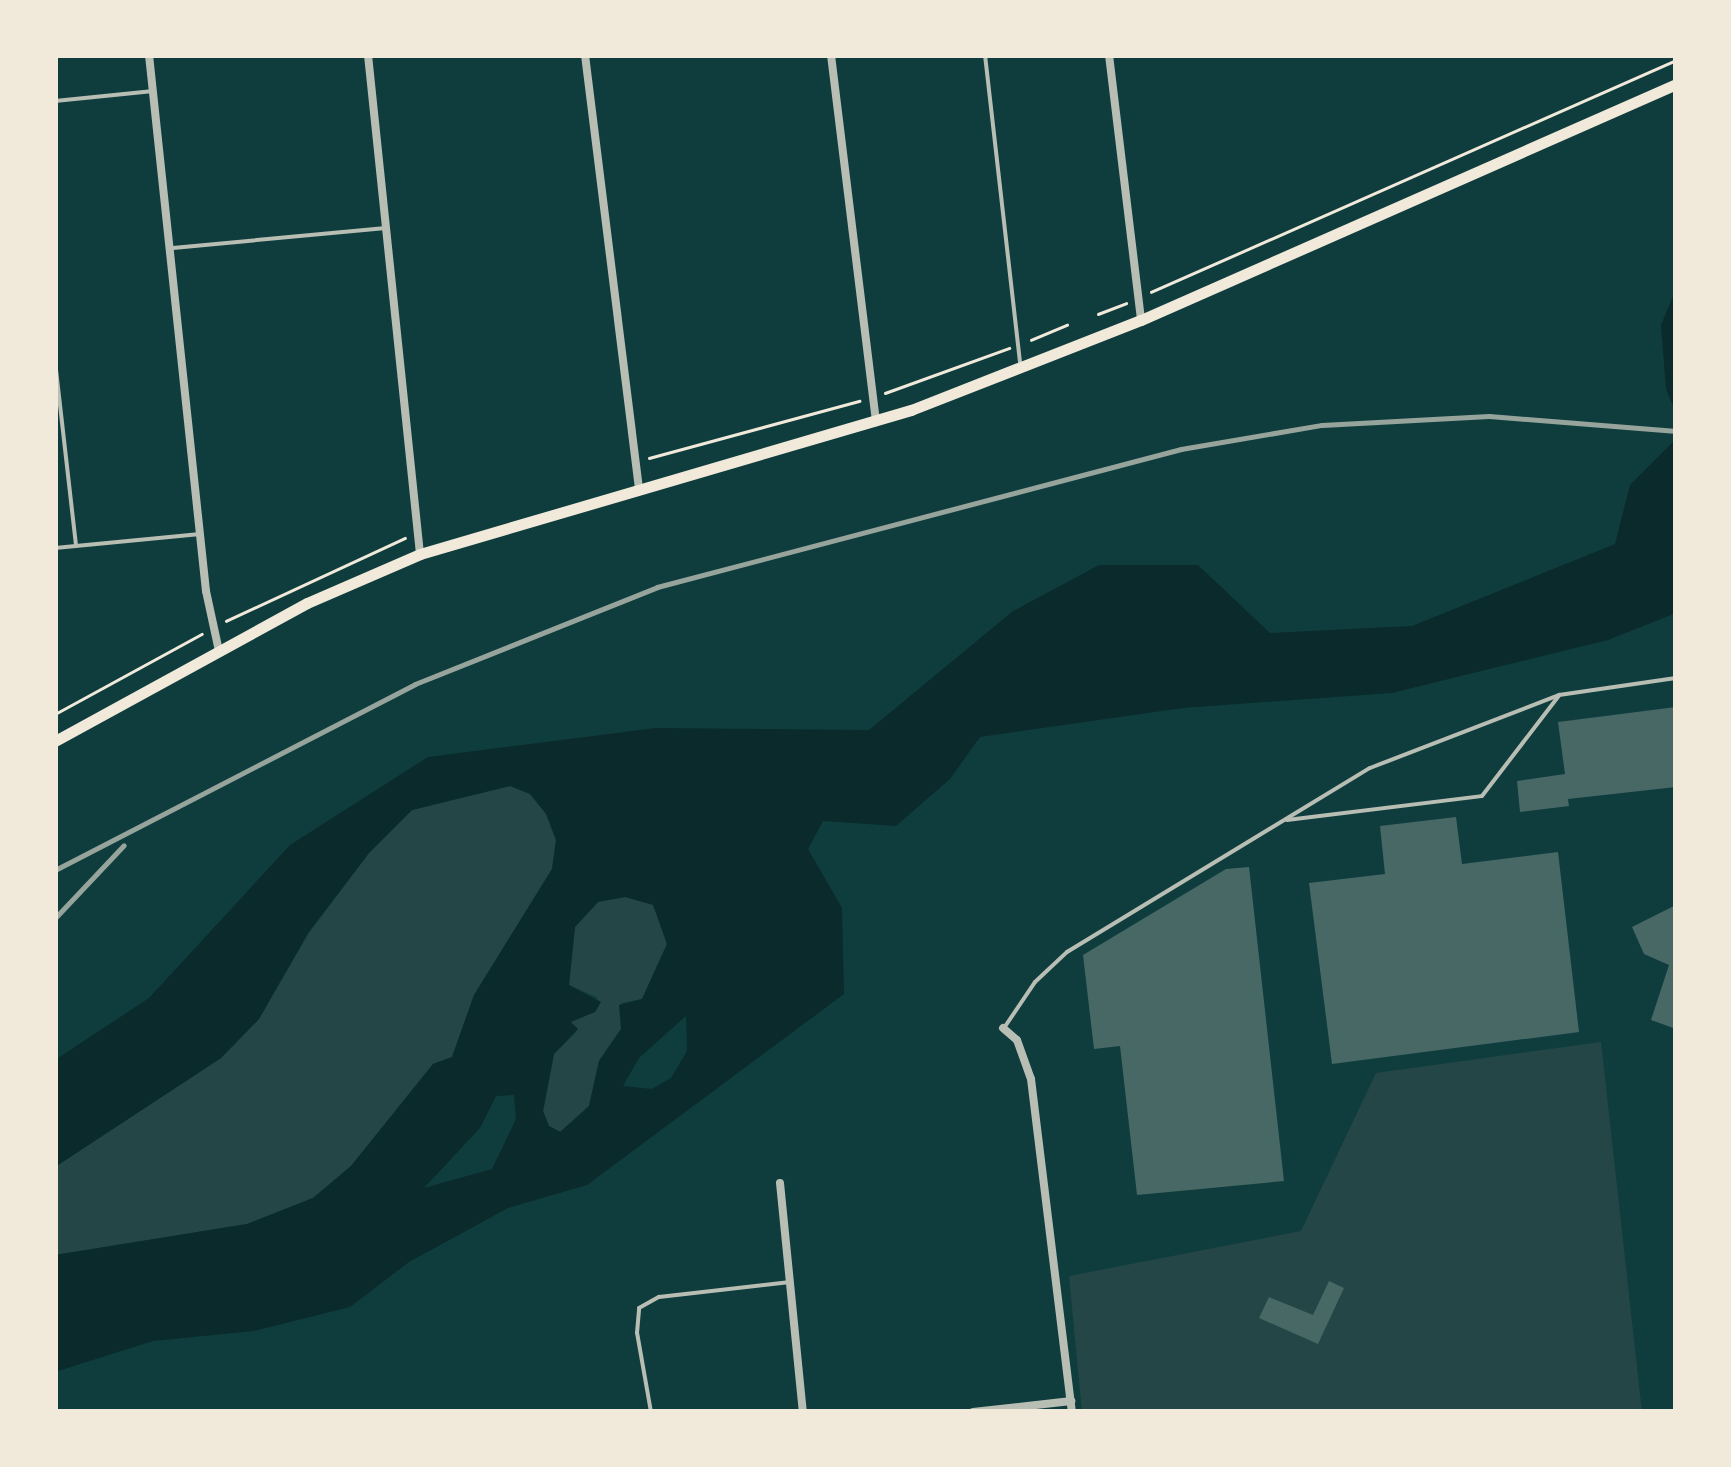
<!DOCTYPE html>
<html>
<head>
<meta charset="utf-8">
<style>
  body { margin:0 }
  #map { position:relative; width:1731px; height:1467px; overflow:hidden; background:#0f3d3e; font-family:Jost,sans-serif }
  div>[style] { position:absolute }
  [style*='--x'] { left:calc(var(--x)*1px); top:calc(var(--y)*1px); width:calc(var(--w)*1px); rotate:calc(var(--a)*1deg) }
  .green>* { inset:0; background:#244646 }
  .water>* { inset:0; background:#0a2a2b }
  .building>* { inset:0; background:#486865 }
  .path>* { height:2.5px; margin:-1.25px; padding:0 1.25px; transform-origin:1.25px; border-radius:1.25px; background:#f1e9da }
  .service>* { height:4px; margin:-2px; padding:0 2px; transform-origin:2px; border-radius:2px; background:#b8beb3 }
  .minor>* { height:8px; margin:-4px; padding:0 4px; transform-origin:4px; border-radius:4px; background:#b8beb3 }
  .secondary>* { height:11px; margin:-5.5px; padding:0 5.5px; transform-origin:5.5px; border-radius:5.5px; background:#f1e9da }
  .rail>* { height:5px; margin:-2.5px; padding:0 2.5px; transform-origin:2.5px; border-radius:2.5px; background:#97a49c }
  span { translate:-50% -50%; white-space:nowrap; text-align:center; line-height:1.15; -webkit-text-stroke:9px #f1e9da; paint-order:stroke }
  .frame { position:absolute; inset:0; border:58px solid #f1e9da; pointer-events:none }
</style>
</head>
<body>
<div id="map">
  <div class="green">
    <div style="clip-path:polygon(510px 786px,530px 794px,546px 813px,556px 840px,552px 869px,474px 995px,452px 1057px,433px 1064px,351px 1166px,313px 1198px,247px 1224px,55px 1255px,55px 1167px,221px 1058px,259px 1019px,309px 933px,369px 853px,412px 810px)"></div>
    <div style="clip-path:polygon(625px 897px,653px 904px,667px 944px,642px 999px,621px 1003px,621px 1029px,599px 1061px,589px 1106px,561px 1132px,549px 1126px,543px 1111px,554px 1054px,576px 1032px,570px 1022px,598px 998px,569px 985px,575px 927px,598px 902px)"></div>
    <div style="clip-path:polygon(1601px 1042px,1642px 1412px,1082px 1412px,1069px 1276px,1301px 1231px,1376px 1073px)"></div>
  </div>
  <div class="water">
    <div style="clip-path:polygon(1676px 289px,1676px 413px,1666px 389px,1661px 325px)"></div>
    <div style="clip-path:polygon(evenodd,1676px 439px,1676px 613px,1608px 640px,1392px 693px,1183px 708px,980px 737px,950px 779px,896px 826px,823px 821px,808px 849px,842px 908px,844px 994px,587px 1185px,508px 1208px,409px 1262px,350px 1307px,254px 1331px,153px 1341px,55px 1372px,55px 1255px,247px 1224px,313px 1198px,351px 1166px,433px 1064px,452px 1057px,474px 995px,552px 869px,556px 840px,546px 814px,530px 794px,510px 786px,412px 810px,369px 853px,308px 933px,259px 1019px,221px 1058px,55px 1167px,55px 1060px,149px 998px,290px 845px,428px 757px,656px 728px,869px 730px,1013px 611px,1099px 565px,1198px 565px,1270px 633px,1412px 626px,1615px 544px,1630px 485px,1676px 439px,625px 897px,653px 905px,667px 944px,642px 999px,619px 1005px,621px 1029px,599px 1061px,589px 1106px,560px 1132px,549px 1126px,543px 1111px,554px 1054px,578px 1029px,571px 1022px,595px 1012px,601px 1002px,569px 985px,575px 927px,598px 902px,625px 897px,1676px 439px,686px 1016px,687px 1051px,671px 1078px,652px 1089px,623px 1086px,639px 1058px,686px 1016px,1676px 439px,514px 1095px,516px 1119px,492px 1169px,424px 1188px,480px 1128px,496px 1096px,514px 1095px)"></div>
  </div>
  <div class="building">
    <div style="clip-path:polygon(1676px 707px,1676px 787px,1568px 799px,1569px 806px,1520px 812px,1517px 781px,1565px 774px,1558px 722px)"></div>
    <div style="clip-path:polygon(1456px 817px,1462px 864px,1558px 852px,1579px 1032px,1332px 1064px,1309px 883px,1385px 874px,1380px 826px)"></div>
    <div style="clip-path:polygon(1249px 867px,1284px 1181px,1137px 1195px,1120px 1046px,1094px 1049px,1083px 955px,1226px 869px)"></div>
    <div style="clip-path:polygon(1676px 905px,1676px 1029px,1651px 1020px,1669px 965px,1644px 954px,1632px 927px)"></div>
    <div style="clip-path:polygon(1329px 1281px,1344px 1288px,1318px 1344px,1259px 1318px,1269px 1297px,1313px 1315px)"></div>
  </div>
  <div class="path">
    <div style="--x:1151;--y:292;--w:574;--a:-23.84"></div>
    <div style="--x:1098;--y:314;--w:30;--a:-21"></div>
    <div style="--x:1031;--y:340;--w:39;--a:-23"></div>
    <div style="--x:885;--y:393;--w:132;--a:-19.9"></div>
    <div style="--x:649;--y:458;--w:218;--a:-15.2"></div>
    <div style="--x:226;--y:621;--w:197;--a:-24.9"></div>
    <div style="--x:55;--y:714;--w:167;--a:-28.6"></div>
  </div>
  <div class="service">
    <div style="--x:985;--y:55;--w:310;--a:83.5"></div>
    <div style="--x:55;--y:101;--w:99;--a:-5.8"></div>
    <div style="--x:173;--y:248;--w:211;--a:-5.4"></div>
    <div style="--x:55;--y:361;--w:186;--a:83.5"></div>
    <div style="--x:55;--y:548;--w:146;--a:-5.5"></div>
    <div style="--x:1287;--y:820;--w:196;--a:-7"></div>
    <div style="--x:1482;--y:796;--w:125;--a:-52.5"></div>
    <div style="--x:1004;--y:1028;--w:55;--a:-56"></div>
    <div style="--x:1035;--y:982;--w:44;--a:-43.2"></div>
    <div style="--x:1067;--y:952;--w:354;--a:-31.3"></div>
    <div style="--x:1370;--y:768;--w:203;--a:-21.1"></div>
    <div style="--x:1559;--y:695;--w:118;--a:-8.3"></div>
    <div style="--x:651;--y:1412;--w:80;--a:-100"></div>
    <div style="--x:637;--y:1333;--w:25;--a:-85"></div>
    <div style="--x:639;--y:1308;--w:23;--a:-29"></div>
    <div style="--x:659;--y:1297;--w:132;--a:-6.5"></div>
  </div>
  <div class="minor">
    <div style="--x:149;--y:55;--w:539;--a:83.93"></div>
    <div style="--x:206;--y:591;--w:61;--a:77.8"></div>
    <div style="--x:368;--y:55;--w:502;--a:84.05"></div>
    <div style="--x:585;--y:55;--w:435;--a:82.9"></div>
    <div style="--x:831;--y:55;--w:370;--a:83"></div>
    <div style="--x:1109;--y:55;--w:267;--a:83.1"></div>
    <div style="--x:1003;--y:1028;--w:18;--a:41"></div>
    <div style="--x:1017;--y:1040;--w:41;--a:70.3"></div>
    <div style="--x:1031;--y:1079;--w:336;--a:83"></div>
    <div style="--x:780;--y:1183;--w:230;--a:84.3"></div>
    <div style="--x:973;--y:1412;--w:99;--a:-6.4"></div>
  </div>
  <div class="secondary">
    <div style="--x:55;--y:741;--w:287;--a:-28.7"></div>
    <div style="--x:307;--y:603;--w:123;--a:-23.4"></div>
    <div style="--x:420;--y:554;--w:512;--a:-16.35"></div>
    <div style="--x:911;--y:410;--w:247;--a:-21.4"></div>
    <div style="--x:1141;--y:320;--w:585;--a:-23.8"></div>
  </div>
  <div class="rail">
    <div style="--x:55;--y:870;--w:405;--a:-27.3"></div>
    <div style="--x:415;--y:684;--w:261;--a:-21.8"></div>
    <div style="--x:657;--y:587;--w:542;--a:-14.75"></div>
    <div style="--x:1181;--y:449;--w:143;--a:-9.7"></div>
    <div style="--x:1322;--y:425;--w:167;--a:-3.1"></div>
    <div style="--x:1489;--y:416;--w:188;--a:4.6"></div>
    <div style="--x:55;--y:918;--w:100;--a:-46.6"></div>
  </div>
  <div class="frame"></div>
</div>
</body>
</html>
